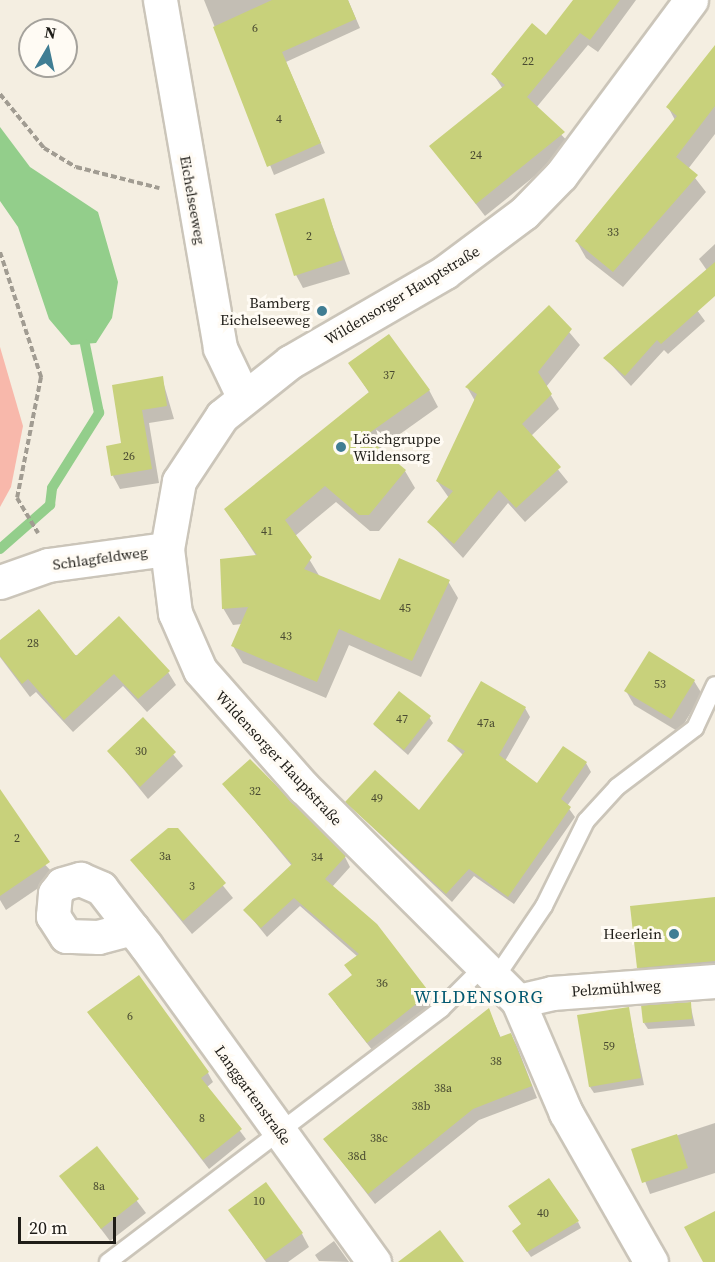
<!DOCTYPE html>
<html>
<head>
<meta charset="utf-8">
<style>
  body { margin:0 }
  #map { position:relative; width:715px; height:1262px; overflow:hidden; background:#f4eee1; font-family:"Source Serif 4",serif }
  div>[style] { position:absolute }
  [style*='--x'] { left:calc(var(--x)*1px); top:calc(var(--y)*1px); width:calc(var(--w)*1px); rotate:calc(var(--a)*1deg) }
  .green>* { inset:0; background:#f8b8ab }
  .water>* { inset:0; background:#93ce8b }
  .shadow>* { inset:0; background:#0003 }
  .stream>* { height:10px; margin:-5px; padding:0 5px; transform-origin:5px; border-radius:5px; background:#93ce8b }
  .building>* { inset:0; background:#c8d17b }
  .path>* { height:4px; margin-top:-2px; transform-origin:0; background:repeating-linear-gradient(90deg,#a19c92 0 6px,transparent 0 9px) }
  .roads { filter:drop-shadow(2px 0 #cbc5b9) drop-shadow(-2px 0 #cbc5b9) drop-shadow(0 2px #cbc5b9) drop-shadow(0 -2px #cbc5b9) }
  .lane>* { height:16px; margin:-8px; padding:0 8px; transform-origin:8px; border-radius:8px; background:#fff }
  .street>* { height:33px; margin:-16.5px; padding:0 16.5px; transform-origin:16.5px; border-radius:16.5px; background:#fff }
  .dots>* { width:16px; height:16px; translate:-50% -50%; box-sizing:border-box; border:3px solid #fffbf4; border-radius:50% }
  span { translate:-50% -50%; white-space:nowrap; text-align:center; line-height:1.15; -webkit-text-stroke:6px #fffbf4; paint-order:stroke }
  .number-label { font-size:12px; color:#494a31 }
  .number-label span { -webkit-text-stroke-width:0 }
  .street-label { font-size:15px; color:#1f1d18 }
  .poi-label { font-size:15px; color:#1f1d18 }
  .right { translate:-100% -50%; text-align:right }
  .left { translate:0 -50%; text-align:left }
  .quarter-label { font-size:18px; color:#025870; letter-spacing:1.5px }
  .north { position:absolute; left:18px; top:18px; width:60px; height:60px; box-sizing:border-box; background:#fffbf4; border:2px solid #a5a29c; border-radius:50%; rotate:9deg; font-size:16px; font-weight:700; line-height:24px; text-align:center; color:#1f1d18 }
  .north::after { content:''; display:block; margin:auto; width:21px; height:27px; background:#407d93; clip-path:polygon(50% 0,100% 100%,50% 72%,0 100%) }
  .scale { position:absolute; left:18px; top:1217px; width:98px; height:27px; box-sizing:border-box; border:3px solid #1f1d18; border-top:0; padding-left:8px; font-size:18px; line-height:21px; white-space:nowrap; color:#1f1d18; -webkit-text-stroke:4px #fffbf4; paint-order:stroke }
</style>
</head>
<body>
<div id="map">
  <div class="green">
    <div style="clip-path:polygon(0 347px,23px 426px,11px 487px,0 507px)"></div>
  </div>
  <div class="water">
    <div style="clip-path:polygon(0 127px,30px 167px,98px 212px,118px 282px,112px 318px,96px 343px,71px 345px,49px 319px,18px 227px,0 201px)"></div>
  </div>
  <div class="shadow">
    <div style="clip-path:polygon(204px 0,348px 0,360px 28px,286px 62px,325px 153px,274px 175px)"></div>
    <div style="clip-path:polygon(575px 0,636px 0,598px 52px,588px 45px,536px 108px,572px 146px,485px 216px,431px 146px,503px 89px,493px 74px,547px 38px)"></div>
    <div style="clip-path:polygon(715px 51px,715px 134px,688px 169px,706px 192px,623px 287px,586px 258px,577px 242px,675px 120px,668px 107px)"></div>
    <div style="clip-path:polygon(323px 200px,350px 274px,303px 288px,296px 275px)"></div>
    <div style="clip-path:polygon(715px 244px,715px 282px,699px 259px)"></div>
    <div style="clip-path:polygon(683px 291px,705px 321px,668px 354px,664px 350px,631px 386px,605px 358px)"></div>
    <div style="clip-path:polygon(548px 307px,580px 345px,546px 387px,559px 409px,531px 436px,568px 482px,525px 522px,508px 503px,463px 558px,429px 522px,449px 498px,437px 481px,475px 401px,467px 387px)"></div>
    <div style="clip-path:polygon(350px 363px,429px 390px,438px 407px,379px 449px,405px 471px,415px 488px,379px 531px,370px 531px,336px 502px,295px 536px,320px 577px,380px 602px,448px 581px,458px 598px,421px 677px,349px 645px,326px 698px,243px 663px,233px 646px,242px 624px,233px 625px,223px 608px,257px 557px,226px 510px,370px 394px)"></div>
    <div style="clip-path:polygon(162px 378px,174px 419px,149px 423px,159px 483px,120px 489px,113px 476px,123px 444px,113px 386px)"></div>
    <div style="clip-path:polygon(0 641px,168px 672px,176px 685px,147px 712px,123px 686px,73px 732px,36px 692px,30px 697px,0 657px)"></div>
    <div style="clip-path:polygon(694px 681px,702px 694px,679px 732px,634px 705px,626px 691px)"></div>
    <div style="clip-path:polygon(525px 708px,530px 717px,505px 761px,538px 785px,564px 748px,586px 763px,591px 772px,567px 806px,575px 817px,514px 904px,474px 876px,452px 902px,346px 802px,419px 813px,464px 756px,449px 741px)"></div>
    <div style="clip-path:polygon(429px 717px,433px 723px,408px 755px,374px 725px)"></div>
    <div style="clip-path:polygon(143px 719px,183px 766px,148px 799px,109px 751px)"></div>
    <div style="clip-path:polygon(224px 784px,345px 857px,350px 867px,332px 887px,435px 1003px,373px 1051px,336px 1004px,353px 976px,346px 966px,358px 957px,300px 906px,267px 937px,245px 910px,292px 866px)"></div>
    <div style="clip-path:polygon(0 818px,56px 876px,6px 910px,0 900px)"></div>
    <div style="clip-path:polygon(177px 829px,233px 898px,192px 934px,132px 861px)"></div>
    <div style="clip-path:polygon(715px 899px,715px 975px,646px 981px,638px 967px)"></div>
    <div style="clip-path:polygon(139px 977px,208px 1073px,213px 1082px,207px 1087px,246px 1139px,209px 1169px,89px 1013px)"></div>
    <div style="clip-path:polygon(690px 1003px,695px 1026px,648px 1029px,644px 1023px)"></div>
    <div style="clip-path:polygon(628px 1008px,644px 1085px,594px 1093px,590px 1087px)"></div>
    <div style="clip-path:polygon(489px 1011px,501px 1038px,511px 1035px,517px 1046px,537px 1098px,479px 1120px,375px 1204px,325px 1140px)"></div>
    <div style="clip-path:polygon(715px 1123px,715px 1173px,650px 1194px,633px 1150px)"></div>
    <div style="clip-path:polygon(97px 1148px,146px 1213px,110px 1241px,61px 1176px)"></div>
    <div style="clip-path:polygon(230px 1211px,302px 1234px,309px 1247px,288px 1262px,266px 1262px)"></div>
    <div style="clip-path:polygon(578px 1222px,581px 1228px,531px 1257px,517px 1237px)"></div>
    <div style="clip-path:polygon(334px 1241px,349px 1262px,319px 1261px,315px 1255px)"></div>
  </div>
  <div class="stream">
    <div style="--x:0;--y:549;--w:67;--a:-41.3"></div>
    <div style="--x:50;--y:505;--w:17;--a:-83"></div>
    <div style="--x:52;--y:488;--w:89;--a:-57.9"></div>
    <div style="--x:99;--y:413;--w:70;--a:-101.5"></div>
  </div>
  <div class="building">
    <div style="clip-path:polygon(272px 0,348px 0,356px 19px,282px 52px,321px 143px,267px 167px,213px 27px)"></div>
    <div style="clip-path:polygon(573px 0,620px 0,590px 40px,580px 33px,527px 97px,565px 132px,476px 204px,429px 146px,505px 85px,491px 74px,532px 23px,546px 35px)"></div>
    <div style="clip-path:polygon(715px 45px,715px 106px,676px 157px,698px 175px,613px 272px,575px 241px,677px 116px,666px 107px)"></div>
    <div style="clip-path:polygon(324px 198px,343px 260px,294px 276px,275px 214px)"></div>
    <div style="clip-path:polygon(715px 262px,715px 296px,661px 344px,657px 340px,625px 376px,603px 358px)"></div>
    <div style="clip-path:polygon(549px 305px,572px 329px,538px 372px,552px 394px,522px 424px,561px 467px,516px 508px,499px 490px,454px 544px,427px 522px,453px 491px,436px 481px,477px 394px,465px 387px)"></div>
    <div style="clip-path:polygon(389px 334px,430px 390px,365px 436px,406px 470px,369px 515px,359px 515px,325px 486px,285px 520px,312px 557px,304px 569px,380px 600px,399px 558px,450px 580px,412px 661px,339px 629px,317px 682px,231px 646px,248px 607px,222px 609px,220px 559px,257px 555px,224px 509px,369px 392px,348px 363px)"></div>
    <div style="clip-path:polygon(163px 376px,167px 406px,142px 410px,152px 469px,111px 476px,106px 446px,121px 443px,112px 385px)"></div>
    <div style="clip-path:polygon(39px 609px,76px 656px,119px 616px,170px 671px,138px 699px,114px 674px,64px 720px,28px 679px,22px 684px,0 656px,0 640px)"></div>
    <div style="clip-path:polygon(649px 651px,695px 680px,671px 719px,624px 691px)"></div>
    <div style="clip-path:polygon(481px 681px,526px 707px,499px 755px,537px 783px,563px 746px,587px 762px,561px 799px,571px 807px,508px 897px,469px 869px,446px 894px,345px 802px,375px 770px,419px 810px,465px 751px,447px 741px)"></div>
    <div style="clip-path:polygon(399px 691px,431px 716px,404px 750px,373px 724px)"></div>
    <div style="clip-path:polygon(143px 717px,176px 752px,140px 787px,107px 751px)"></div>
    <div style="clip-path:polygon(250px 759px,346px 856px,325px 879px,377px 924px,430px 993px,367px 1043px,328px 994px,352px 975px,344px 965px,359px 954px,294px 898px,261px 928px,243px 910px,292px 864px,222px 784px)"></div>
    <div style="clip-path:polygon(0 789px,50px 862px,0 896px)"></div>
    <div style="clip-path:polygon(168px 828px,178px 828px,226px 883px,183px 921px,130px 860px)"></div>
    <div style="clip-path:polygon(715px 897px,715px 961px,637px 968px,630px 906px)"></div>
    <div style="clip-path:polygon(139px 975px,209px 1072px,201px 1078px,242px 1129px,203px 1160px,87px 1012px)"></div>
    <div style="clip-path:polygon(691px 1002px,692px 1019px,643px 1023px,641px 1005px)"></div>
    <div style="clip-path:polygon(629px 1007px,641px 1078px,589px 1087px,577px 1015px)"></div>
    <div style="clip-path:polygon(489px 1008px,500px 1037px,511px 1033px,532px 1086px,473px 1109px,368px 1194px,323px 1139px)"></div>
    <div style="clip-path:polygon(677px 1134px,688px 1168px,642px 1183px,631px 1149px)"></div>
    <div style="clip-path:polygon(97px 1146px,139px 1199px,101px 1229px,59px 1176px)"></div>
    <div style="clip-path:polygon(549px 1178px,579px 1221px,527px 1252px,512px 1231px,521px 1224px,508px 1206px)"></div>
    <div style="clip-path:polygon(266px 1182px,303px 1233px,265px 1260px,228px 1210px)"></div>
    <div style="clip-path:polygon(715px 1211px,715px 1262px,703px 1262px,684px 1227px)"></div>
    <div style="clip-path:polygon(440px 1230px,464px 1262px,398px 1262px)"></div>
  </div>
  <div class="path">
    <div style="--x:0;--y:94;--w:70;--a:50.8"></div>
    <div style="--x:44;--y:148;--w:37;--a:31"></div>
    <div style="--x:76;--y:167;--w:86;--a:14.2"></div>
    <div style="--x:0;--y:252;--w:132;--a:71.8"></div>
    <div style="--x:41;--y:377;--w:123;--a:101.2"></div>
    <div style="--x:17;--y:498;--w:41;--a:59"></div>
  </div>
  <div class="roads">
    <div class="lane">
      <div style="--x:496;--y:977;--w:86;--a:-55.9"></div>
      <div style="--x:544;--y:906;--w:95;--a:-63.7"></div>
      <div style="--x:586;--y:821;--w:46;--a:-47.6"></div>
      <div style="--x:617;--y:787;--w:98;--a:-37.1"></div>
      <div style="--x:695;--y:728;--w:47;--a:-65.1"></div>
      <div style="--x:108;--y:1262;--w:418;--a:-37.2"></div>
      <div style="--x:441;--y:1009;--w:62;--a:-45"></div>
    </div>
    <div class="street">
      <div style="--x:160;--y:0;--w:353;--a:80.2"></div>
      <div style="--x:220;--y:348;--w:53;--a:64.4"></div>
      <div style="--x:0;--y:582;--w:51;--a:-19.5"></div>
      <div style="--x:48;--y:565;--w:120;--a:-7.7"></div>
      <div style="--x:132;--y:928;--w:35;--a:165"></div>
      <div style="--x:98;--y:937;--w:32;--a:-178"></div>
      <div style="--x:66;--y:936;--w:24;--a:-123"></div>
      <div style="--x:53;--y:916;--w:23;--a:-85"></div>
      <div style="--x:55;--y:893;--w:11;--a:-52"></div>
      <div style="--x:62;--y:884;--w:19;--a:-16"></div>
      <div style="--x:80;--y:879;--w:23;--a:23"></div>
      <div style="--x:101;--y:888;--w:51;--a:52.2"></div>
      <div style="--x:132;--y:928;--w:23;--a:52"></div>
      <div style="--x:146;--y:946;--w:390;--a:54.2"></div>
      <div style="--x:518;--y:1001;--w:35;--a:-13"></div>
      <div style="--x:552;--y:993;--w:163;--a:-4.2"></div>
      <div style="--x:651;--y:1262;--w:172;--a:-119.7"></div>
      <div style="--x:566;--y:1113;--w:122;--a:-113.2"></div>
      <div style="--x:518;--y:1001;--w:302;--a:-135.1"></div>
      <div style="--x:304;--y:788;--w:157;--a:-131.4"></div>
      <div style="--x:200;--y:670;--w:62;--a:-113.7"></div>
      <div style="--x:175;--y:613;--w:64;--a:-97.1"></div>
      <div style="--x:167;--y:549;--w:69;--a:-80"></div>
      <div style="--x:179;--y:481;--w:78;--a:-56.5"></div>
      <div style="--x:222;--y:416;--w:87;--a:-38.5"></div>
      <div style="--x:290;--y:362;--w:179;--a:-30.1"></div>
      <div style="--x:445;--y:272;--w:99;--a:-36.8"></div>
      <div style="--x:524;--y:213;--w:53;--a:-45.8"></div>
      <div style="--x:561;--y:175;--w:218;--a:-53.4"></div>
    </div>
  </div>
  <div class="dots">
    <div style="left:322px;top:311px;background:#407d93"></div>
    <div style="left:341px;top:447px;background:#407d93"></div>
    <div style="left:674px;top:934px;background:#407d93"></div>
  </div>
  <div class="number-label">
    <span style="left:255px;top:29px">6</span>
    <span style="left:528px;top:62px">22</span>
    <span style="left:279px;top:120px">4</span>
    <span style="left:476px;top:156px">24</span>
    <span style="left:613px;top:233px">33</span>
    <span style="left:309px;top:237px">2</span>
    <span style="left:389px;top:376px">37</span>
    <span style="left:129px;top:457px">26</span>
    <span style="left:267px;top:532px">41</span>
    <span style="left:405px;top:609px">45</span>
    <span style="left:286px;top:637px">43</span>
    <span style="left:33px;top:644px">28</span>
    <span style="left:660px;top:685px">53</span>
    <span style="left:402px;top:720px">47</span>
    <span style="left:486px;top:724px">47a</span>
    <span style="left:141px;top:752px">30</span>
    <span style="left:255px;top:792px">32</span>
    <span style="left:377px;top:799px">49</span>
    <span style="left:17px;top:839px">2</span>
    <span style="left:165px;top:857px">3a</span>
    <span style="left:317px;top:858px">34</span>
    <span style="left:192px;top:887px">3</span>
    <span style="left:382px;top:984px">36</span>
    <span style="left:130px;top:1017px">6</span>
    <span style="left:609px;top:1047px">59</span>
    <span style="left:496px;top:1062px">38</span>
    <span style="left:443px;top:1089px">38a</span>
    <span style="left:421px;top:1107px">38b</span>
    <span style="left:202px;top:1119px">8</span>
    <span style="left:379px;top:1139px">38c</span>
    <span style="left:357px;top:1157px">38d</span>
    <span style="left:99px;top:1187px">8a</span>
    <span style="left:259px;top:1202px">10</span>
    <span style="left:543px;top:1214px">40</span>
  </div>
  <div class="street-label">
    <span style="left:193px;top:200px;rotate:80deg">Eichelseeweg</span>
    <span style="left:402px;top:295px;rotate:-31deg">Wildensorger Hauptstraße</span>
    <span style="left:100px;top:558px;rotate:-8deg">Schlagfeldweg</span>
    <span style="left:279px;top:758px;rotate:47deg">Wildensorger Hauptstraße</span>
    <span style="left:616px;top:988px;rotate:-4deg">Pelzmühlweg</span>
    <span style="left:253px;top:1095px;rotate:54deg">Langgartenstraße</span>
  </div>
  <div class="poi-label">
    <span class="right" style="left:310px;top:311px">Bamberg<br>Eichelseeweg</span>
    <span class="left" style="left:353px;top:447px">Löschgruppe<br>Wildensorg</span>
    <span class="right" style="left:662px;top:934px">Heerlein</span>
  </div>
  <div class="quarter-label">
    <span style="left:479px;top:997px">WILDENSORG</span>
  </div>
  <div class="north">N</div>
  <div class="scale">20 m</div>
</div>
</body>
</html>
